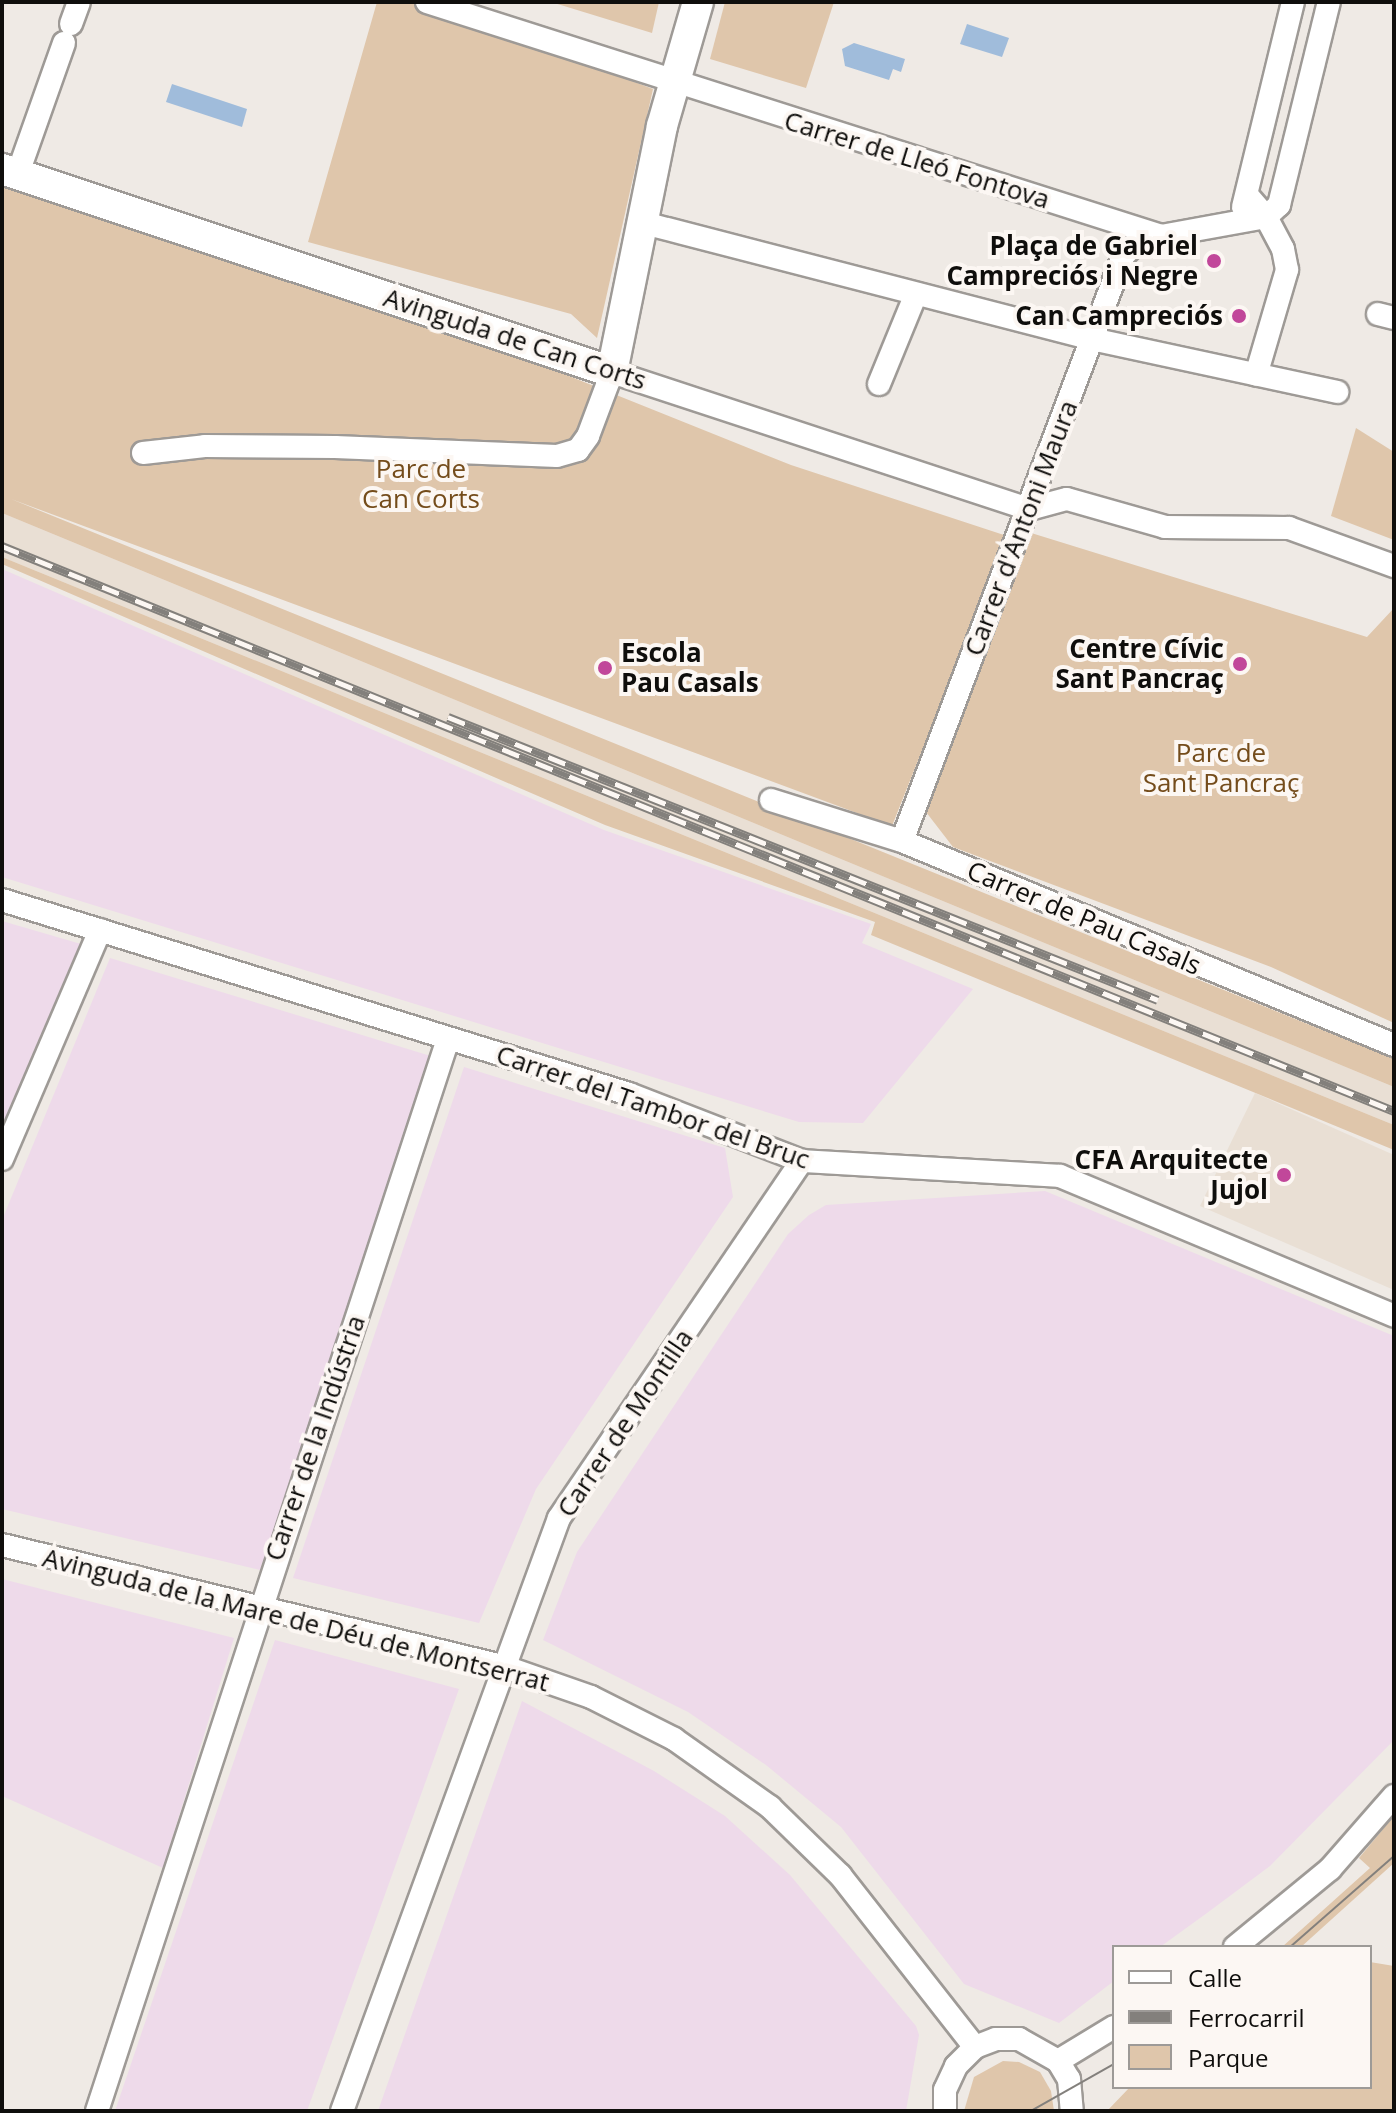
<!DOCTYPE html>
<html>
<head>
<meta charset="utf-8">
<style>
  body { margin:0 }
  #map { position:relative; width:1396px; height:2113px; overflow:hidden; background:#efeae5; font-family:"Open Sans",sans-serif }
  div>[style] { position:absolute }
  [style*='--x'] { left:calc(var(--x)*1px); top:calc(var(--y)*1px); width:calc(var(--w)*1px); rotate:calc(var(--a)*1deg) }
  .industrial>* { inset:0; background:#eedaea }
  .built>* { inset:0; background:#e9dfd4 }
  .green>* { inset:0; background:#dfc6ab }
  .water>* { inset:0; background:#a0bcdb }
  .roads { filter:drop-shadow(2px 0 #9e9a96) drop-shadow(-2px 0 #9e9a96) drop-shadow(0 2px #9e9a96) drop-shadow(0 -2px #9e9a96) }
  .street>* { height:22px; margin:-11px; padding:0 11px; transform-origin:11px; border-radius:11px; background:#fff }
  .secondary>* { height:30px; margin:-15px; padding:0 15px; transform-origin:15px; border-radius:15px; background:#fff }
  .tram>* { height:2px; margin:-1px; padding:0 1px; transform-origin:1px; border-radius:1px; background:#83807c }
  .rail>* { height:9px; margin-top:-4.5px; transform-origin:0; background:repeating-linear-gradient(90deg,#fcf7f3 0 18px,#83807c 0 36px); box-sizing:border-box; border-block:2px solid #83807c }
  .dots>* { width:22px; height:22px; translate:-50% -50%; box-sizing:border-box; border:4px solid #fcf7f3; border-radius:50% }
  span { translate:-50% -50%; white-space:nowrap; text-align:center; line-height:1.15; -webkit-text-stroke:8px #fcf7f3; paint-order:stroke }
  .street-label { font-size:26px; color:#0f0e0c }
  .poi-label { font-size:26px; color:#0f0e0c; font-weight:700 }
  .right { translate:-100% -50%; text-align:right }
  .left { translate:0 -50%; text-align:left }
  .park-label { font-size:26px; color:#744c1b }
  .frame { position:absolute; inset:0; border:4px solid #0f0e0c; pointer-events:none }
  .legend { position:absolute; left:1112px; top:1945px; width:260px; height:144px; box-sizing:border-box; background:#fcf7f3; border:2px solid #9d9a97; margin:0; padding:10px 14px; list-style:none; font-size:24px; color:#0f0e0c }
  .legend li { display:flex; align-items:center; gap:16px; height:40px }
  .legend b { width:40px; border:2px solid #9d9a97 }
</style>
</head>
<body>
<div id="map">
  <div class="industrial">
    <div style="clip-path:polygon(2px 569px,604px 830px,871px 924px,862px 943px,973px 989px,863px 1123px,799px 1122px,2px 877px)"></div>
    <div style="clip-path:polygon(2px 921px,81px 944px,2px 1136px)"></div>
    <div style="clip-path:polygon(110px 958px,434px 1057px,260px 1570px,2px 1509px,2px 1220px)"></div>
    <div style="clip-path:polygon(464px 1067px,725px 1148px,733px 1197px,536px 1489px,479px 1623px,293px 1578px)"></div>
    <div style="clip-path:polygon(1045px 1191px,1394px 1336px,1394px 1740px,1270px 1866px,1207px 1913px,1160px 1947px,1114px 1947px,1114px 1981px,1059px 2023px,964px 1984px,841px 1827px,766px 1765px,688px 1712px,543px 1640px,577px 1552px,788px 1234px,809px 1215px,826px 1205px)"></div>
    <div style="clip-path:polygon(2px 1579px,234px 1638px,163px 1868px,2px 1796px)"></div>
    <div style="clip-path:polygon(275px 1640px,459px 1689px,307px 2111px,115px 2111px)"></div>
    <div style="clip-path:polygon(522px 1701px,654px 1771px,725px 1816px,790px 1875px,916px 2026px,919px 2035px,906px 2111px,378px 2111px)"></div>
  </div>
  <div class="built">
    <div style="clip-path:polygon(2px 513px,1394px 1087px,1394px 1125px,2px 557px)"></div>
    <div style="clip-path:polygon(1255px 1093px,1394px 1155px,1394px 1290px,1200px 1206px)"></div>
  </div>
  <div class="green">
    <div style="clip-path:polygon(377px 2px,423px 2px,653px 89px,597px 338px,571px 314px,308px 242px)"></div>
    <div style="clip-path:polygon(551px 2px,659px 2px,652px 33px)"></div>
    <div style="clip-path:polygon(725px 2px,834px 2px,806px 88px,710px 59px)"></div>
    <div style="clip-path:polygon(2px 168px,479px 340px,791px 465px,1007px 536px,892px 826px,11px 499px,1394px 1059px,1394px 1087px,2px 513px)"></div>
    <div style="clip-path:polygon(1356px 428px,1394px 452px,1394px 540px,1331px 516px)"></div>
    <div style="clip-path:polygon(1028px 532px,1367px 637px,1394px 608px,1394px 1023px,1271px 967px,953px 847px,926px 812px,922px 805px)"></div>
    <div style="clip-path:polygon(2px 557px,1394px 1125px,1394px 1150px,871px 935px,875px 922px,605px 825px,2px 564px)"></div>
    <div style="clip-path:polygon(1394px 1816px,1394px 1863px,1301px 1947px,1282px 1947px,1370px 1868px,1359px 1858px)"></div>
    <div style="clip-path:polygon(1370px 1962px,1394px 1966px,1394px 2111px,1107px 2111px,1130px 2087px,1370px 2087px)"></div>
    <div style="clip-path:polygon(1003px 2061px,1019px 2062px,1040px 2072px,1051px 2091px,1054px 2111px,964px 2111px,974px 2077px)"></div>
  </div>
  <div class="water">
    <div style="clip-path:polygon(967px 24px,1009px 38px,1002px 57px,960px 44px)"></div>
    <div style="clip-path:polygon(854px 43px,905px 59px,901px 72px,893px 69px,889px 80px,845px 66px,842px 49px)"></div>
    <div style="clip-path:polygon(172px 84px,247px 109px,242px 127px,166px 102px)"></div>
  </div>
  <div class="roads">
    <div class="street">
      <div style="--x:427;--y:2;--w:770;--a:17.68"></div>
      <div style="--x:71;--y:24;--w:23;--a:-70"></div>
      <div style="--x:18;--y:173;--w:138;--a:-70.5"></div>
      <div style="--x:1247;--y:195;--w:29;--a:49"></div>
      <div style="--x:1266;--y:217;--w:18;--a:-43"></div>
      <div style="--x:1279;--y:205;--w:209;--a:-76.2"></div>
      <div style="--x:1243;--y:207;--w:211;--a:-76.3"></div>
      <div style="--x:640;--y:222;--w:467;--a:14.5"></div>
      <div style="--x:1092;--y:339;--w:251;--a:12.2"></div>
      <div style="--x:1378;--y:314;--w:16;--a:14"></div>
      <div style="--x:879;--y:384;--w:97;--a:-67.7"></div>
      <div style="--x:143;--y:453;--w:62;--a:-6.4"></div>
      <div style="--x:205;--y:446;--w:130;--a:0.4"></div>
      <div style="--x:335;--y:447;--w:222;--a:2.3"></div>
      <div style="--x:557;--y:456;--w:22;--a:-16"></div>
      <div style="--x:578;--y:450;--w:17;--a:-54"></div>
      <div style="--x:588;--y:436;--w:68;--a:-69.4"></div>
      <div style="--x:612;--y:372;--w:439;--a:18.2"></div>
      <div style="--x:1029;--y:509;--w:39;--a:-15"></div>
      <div style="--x:1067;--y:499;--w:102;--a:15.9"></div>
      <div style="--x:1165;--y:527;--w:124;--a:0.5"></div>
      <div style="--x:1289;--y:528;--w:112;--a:19.9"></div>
      <div style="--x:771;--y:800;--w:137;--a:17.4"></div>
      <div style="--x:902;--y:841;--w:533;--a:22.52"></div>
      <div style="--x:902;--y:841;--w:625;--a:-69.3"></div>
      <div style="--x:1123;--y:256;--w:18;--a:-45"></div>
      <div style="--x:1136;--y:243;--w:26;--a:-16"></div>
      <div style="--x:1161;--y:236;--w:107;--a:-10.3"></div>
      <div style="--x:1266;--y:217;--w:36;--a:62"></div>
      <div style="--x:1283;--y:249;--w:21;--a:79"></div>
      <div style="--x:1287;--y:270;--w:109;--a:106.4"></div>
      <div style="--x:2;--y:900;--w:656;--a:17.19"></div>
      <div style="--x:629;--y:1094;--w:186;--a:21.2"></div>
      <div style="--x:802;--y:1161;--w:258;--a:3.3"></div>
      <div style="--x:1060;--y:1176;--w:362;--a:22.7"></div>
      <div style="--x:2;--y:1159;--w:249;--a:-66.8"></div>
      <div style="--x:2;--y:1545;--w:514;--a:13.6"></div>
      <div style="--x:502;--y:1666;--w:94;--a:19.2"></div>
      <div style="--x:591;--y:1697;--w:93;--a:26.8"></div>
      <div style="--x:674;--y:1739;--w:118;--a:35.3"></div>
      <div style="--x:770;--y:1807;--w:98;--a:44.2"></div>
      <div style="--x:840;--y:1875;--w:219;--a:51.9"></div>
      <div style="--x:1235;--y:1947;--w:123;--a:-39.4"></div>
      <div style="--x:1330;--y:1869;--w:97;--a:-48.8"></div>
      <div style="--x:1058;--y:2061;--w:66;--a:-31.3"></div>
      <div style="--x:97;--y:2111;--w:1128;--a:-71.87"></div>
      <div style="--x:342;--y:2111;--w:631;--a:-69.9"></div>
      <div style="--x:559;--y:1518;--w:432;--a:-55.8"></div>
      <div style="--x:945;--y:2111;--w:21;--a:-90"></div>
      <div style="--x:945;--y:2090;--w:26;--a:-65"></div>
      <div style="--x:956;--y:2066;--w:27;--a:-45"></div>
      <div style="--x:975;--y:2047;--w:22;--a:-21"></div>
      <div style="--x:996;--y:2039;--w:23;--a:0"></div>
      <div style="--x:1019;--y:2039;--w:45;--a:29.4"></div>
      <div style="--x:1058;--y:2061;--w:21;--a:59"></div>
      <div style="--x:1069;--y:2079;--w:32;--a:85"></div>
    </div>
    <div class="secondary">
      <div style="--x:2;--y:169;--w:643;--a:18.41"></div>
      <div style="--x:612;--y:372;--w:251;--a:-78.5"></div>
      <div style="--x:662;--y:126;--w:129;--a:-73.8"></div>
    </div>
  </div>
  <div class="tram">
    <div style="--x:1290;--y:1947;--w:138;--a:-41.2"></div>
    <div style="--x:1031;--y:2111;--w:95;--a:-29.5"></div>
  </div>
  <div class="rail">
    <div style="--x:2;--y:546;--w:1502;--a:22.09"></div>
    <div style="--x:448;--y:717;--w:764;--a:21.73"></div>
  </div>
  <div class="dots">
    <div style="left:1214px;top:261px;background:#c1479a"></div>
    <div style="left:1239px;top:316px;background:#c1479a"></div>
    <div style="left:1240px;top:664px;background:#c1479a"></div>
    <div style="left:605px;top:668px;background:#c1479a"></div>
    <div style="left:1284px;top:1175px;background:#c1479a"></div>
  </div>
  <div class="street-label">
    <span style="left:917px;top:160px;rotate:17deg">Carrer de Lleó Fontova</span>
    <span style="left:515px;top:339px;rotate:18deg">Avinguda de Can Corts</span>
    <span style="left:1021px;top:528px;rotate:-69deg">Carrer d'Antoni Maura</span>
    <span style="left:1084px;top:918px;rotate:23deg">Carrer de Pau Casals</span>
    <span style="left:653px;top:1107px;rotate:19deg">Carrer del Tambor del Bruc</span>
    <span style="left:625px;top:1423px;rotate:-56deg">Carrer de Montilla</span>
    <span style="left:315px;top:1438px;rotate:-71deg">Carrer de la Indústria</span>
    <span style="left:296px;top:1620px;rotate:14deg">Avinguda de la Mare de Déu de Montserrat</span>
  </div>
  <div class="poi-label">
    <span class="right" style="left:1198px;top:261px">Plaça de Gabriel<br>Campreciós i Negre</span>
    <span class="right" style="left:1223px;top:316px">Can Campreciós</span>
    <span class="right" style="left:1224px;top:664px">Centre Cívic<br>Sant Pancraç</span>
    <span class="left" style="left:621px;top:668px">Escola<br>Pau Casals</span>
    <span class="right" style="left:1268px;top:1175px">CFA Arquitecte<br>Jujol</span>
  </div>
  <div class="park-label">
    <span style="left:421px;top:484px">Parc de<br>Can Corts</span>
    <span style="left:1221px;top:768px">Parc de<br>Sant Pancraç</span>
  </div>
  <div class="frame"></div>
  <ul class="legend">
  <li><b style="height:10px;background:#fff"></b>Calle</li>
  <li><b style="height:10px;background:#83807c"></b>Ferrocarril</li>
  <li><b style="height:22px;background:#dfc6ab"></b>Parque</li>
  </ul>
</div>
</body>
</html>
